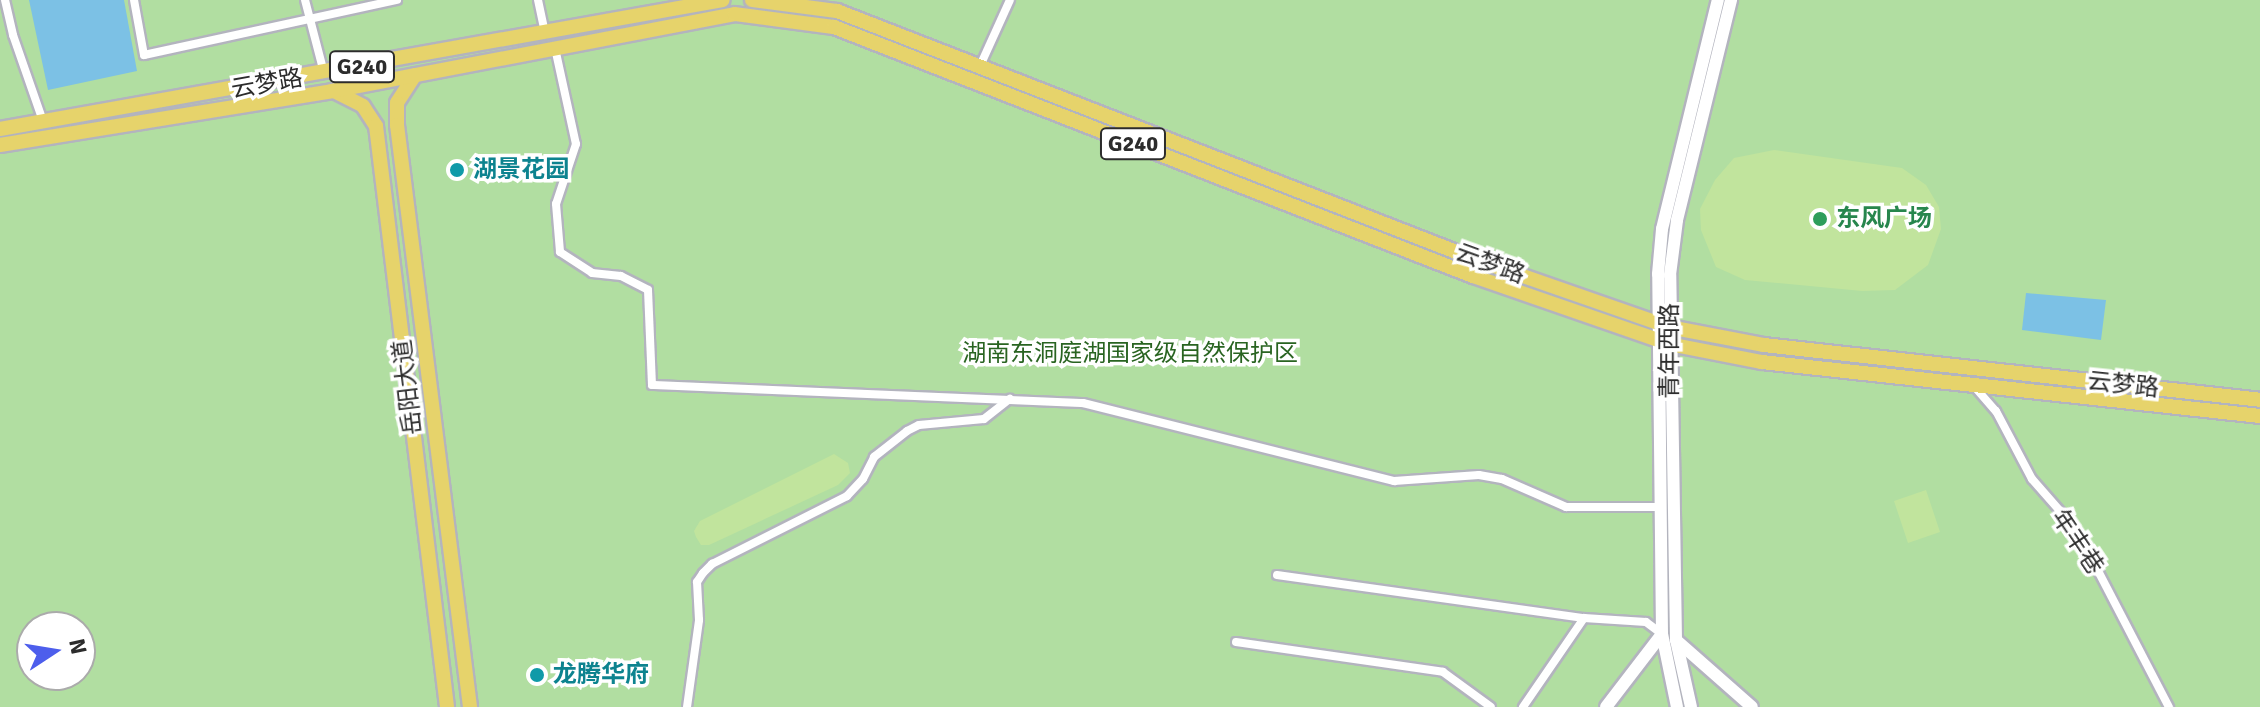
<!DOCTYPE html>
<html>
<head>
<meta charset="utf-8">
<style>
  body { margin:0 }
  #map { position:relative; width:2260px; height:707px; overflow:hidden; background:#ece8e0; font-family:Signika,"Noto Sans SC",sans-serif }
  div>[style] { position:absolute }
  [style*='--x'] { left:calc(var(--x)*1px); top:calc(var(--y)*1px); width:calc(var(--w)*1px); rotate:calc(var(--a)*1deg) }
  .green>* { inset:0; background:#b1dea1 }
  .pitch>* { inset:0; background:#c1e49d }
  .water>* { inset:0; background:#7cc1e5 }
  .roads { filter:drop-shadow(2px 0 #b3b4be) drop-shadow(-2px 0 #b3b4be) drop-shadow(0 2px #b3b4be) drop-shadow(0 -2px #b3b4be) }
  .street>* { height:8px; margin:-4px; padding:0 4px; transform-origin:4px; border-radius:4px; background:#fff }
  .secondary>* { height:12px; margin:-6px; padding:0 6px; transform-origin:6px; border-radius:6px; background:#fff }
  .primary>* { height:14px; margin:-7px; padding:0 7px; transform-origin:7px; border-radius:7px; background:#e6d36b }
  .dots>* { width:22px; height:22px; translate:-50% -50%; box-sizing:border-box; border:4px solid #fff; border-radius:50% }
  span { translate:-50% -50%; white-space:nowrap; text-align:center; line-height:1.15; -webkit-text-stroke:7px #fff; paint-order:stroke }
  .shield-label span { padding:2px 6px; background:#fff; border:2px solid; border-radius:6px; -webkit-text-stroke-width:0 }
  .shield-label { font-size:22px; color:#2c2c2c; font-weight:700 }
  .street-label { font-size:24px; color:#2c2c2c }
  .culture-label { font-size:24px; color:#0d838f; font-weight:700 }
  .left { translate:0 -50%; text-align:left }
  .leisure-label { font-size:24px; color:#27864d; font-weight:700 }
  .park-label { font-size:24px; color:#296421 }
  .north { position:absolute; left:16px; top:611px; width:80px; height:80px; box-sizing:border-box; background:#fff; border:2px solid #ababab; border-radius:50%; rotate:78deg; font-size:22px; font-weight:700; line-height:32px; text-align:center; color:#2c2c2c }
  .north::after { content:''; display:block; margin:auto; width:28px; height:36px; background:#4d5eec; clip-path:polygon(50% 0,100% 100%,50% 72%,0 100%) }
</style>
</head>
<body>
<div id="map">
  <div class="green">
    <div style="clip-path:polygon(evenodd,0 0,2260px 0,2260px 707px,0 707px,0 0,32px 627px,80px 627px,80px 675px,32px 675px,32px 627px)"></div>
  </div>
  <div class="pitch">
    <div style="clip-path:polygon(1774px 150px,1902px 168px,1926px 185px,1939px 207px,1941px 229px,1928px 265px,1895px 290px,1862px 291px,1745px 280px,1716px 267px,1701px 230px,1700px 209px,1715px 180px,1734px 158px)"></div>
    <div style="clip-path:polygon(834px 454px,848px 463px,850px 473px,838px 485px,709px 545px,701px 545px,696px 537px,694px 531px,700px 521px)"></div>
    <div style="clip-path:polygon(1926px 490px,1940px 532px,1908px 543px,1894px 501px)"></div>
  </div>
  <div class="water">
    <div style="clip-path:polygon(29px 0,124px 0,137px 71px,48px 90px)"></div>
    <div style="clip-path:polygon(2026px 293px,2106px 300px,2101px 340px,2022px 330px)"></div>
  </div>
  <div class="roads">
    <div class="street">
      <div style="--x:5;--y:0;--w:36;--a:77"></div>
      <div style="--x:13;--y:35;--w:94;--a:70.8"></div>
      <div style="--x:134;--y:0;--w:56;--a:79.7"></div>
      <div style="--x:144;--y:55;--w:259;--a:-12.3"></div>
      <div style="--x:305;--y:0;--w:75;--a:75.4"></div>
      <div style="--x:538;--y:0;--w:34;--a:78"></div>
      <div style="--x:555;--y:48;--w:98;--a:77.7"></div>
      <div style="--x:576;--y:144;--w:63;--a:108.4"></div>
      <div style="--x:556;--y:204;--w:48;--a:85.2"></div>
      <div style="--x:560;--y:252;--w:38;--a:33"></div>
      <div style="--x:592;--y:273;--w:29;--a:6"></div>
      <div style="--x:621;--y:276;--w:30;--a:27"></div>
      <div style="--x:648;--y:290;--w:95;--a:87.6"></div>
      <div style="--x:652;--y:385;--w:431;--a:2.4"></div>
      <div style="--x:1083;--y:403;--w:321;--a:14.1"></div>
      <div style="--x:1394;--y:481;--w:85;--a:-4"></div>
      <div style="--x:1479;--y:475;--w:23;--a:10"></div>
      <div style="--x:1502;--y:479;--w:70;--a:23.6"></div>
      <div style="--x:1566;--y:507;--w:95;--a:0"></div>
      <div style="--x:980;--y:66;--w:72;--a:-65.6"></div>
      <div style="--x:1973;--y:385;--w:35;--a:49"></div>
      <div style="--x:1996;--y:411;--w:77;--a:62.1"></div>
      <div style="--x:2032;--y:479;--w:55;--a:48.7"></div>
      <div style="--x:2068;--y:520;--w:55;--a:59.2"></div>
      <div style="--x:2096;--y:567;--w:158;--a:62.5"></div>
      <div style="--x:1277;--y:575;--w:310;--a:8"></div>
      <div style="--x:1584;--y:618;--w:62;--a:3.7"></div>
      <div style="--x:1646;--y:622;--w:20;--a:37"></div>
      <div style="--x:1236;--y:642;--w:209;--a:8.2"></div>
      <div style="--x:1443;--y:672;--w:59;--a:36.1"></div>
      <div style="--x:687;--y:707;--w:88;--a:-82.1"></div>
      <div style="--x:699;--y:620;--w:38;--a:-93"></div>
      <div style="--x:697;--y:582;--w:11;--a:-56"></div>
      <div style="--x:703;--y:573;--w:13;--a:-45"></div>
      <div style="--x:712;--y:564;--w:151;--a:-26.7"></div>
      <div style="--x:847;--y:496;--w:23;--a:-47"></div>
      <div style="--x:863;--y:479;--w:25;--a:-63"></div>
      <div style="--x:874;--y:457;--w:42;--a:-38.2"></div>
      <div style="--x:907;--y:431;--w:13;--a:-27"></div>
      <div style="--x:919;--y:425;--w:65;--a:-5.3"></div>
      <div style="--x:984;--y:419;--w:33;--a:-38"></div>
      <div style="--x:1523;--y:707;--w:108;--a:-55.6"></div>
    </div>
    <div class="secondary">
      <div style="--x:1676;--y:640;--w:101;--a:41.4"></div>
      <div style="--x:1606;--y:707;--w:92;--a:-52.5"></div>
      <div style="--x:1677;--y:707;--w:75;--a:-101.6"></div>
      <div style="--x:1662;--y:634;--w:360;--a:-90.6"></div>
      <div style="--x:1658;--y:274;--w:45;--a:-84.9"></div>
      <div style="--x:1662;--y:229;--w:236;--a:-76.3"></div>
      <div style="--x:1691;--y:707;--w:69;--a:-102.6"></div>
      <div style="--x:1676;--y:640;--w:365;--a:-90.9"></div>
      <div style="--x:1670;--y:275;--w:55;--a:-82.7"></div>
      <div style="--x:1677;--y:220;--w:227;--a:-76.2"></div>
    </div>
    <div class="primary">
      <div style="--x:752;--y:0;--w:86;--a:7.4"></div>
      <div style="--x:837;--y:11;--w:687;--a:21.26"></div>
      <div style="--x:1477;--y:260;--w:203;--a:19.2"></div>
      <div style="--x:1669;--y:327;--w:97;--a:10.7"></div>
      <div style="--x:1764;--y:345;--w:499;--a:6.3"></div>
      <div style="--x:415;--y:75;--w:33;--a:123"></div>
      <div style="--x:397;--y:103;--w:22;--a:90"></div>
      <div style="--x:397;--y:125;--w:587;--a:82.85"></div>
      <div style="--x:336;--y:92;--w:30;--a:27"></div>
      <div style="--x:363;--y:106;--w:24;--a:57"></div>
      <div style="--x:376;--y:126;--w:585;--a:83.03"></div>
      <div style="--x:0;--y:129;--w:734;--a:-10.12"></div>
      <div style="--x:0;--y:145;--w:336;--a:-9.2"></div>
      <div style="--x:332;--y:91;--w:410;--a:-10.8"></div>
      <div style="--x:735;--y:14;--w:100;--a:7.5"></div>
      <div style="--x:834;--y:27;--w:686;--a:21.29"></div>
      <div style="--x:1473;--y:276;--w:207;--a:19.1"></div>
      <div style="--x:1669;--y:344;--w:95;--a:11"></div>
      <div style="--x:1762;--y:362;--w:501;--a:6.19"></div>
    </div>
  </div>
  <div class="dots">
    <div style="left:457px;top:170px;background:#0f9aa8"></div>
    <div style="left:1820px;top:219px;background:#2e9e5b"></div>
    <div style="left:537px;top:675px;background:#0f9aa8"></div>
  </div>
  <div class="shield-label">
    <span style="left:362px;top:67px">G240</span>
    <span style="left:1133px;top:144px">G240</span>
  </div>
  <div class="street-label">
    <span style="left:267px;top:84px;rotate:-10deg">云梦路</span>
    <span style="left:1490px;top:264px;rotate:20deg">云梦路</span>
    <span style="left:1670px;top:351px;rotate:-90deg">青年西路</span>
    <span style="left:2123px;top:385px;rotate:6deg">云梦路</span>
    <span style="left:408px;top:387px;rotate:-97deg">岳阳大道</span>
    <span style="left:2077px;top:542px;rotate:56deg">年丰巷</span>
  </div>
  <div class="culture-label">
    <span class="left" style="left:473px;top:170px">湖景花园</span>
    <span class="left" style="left:553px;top:675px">龙腾华府</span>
  </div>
  <div class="leisure-label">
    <span class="left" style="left:1836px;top:219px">东风广场</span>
  </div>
  <div class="park-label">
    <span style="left:1130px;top:354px">湖南东洞庭湖国家级自然保护区</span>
  </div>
  <div class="north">N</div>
</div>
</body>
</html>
